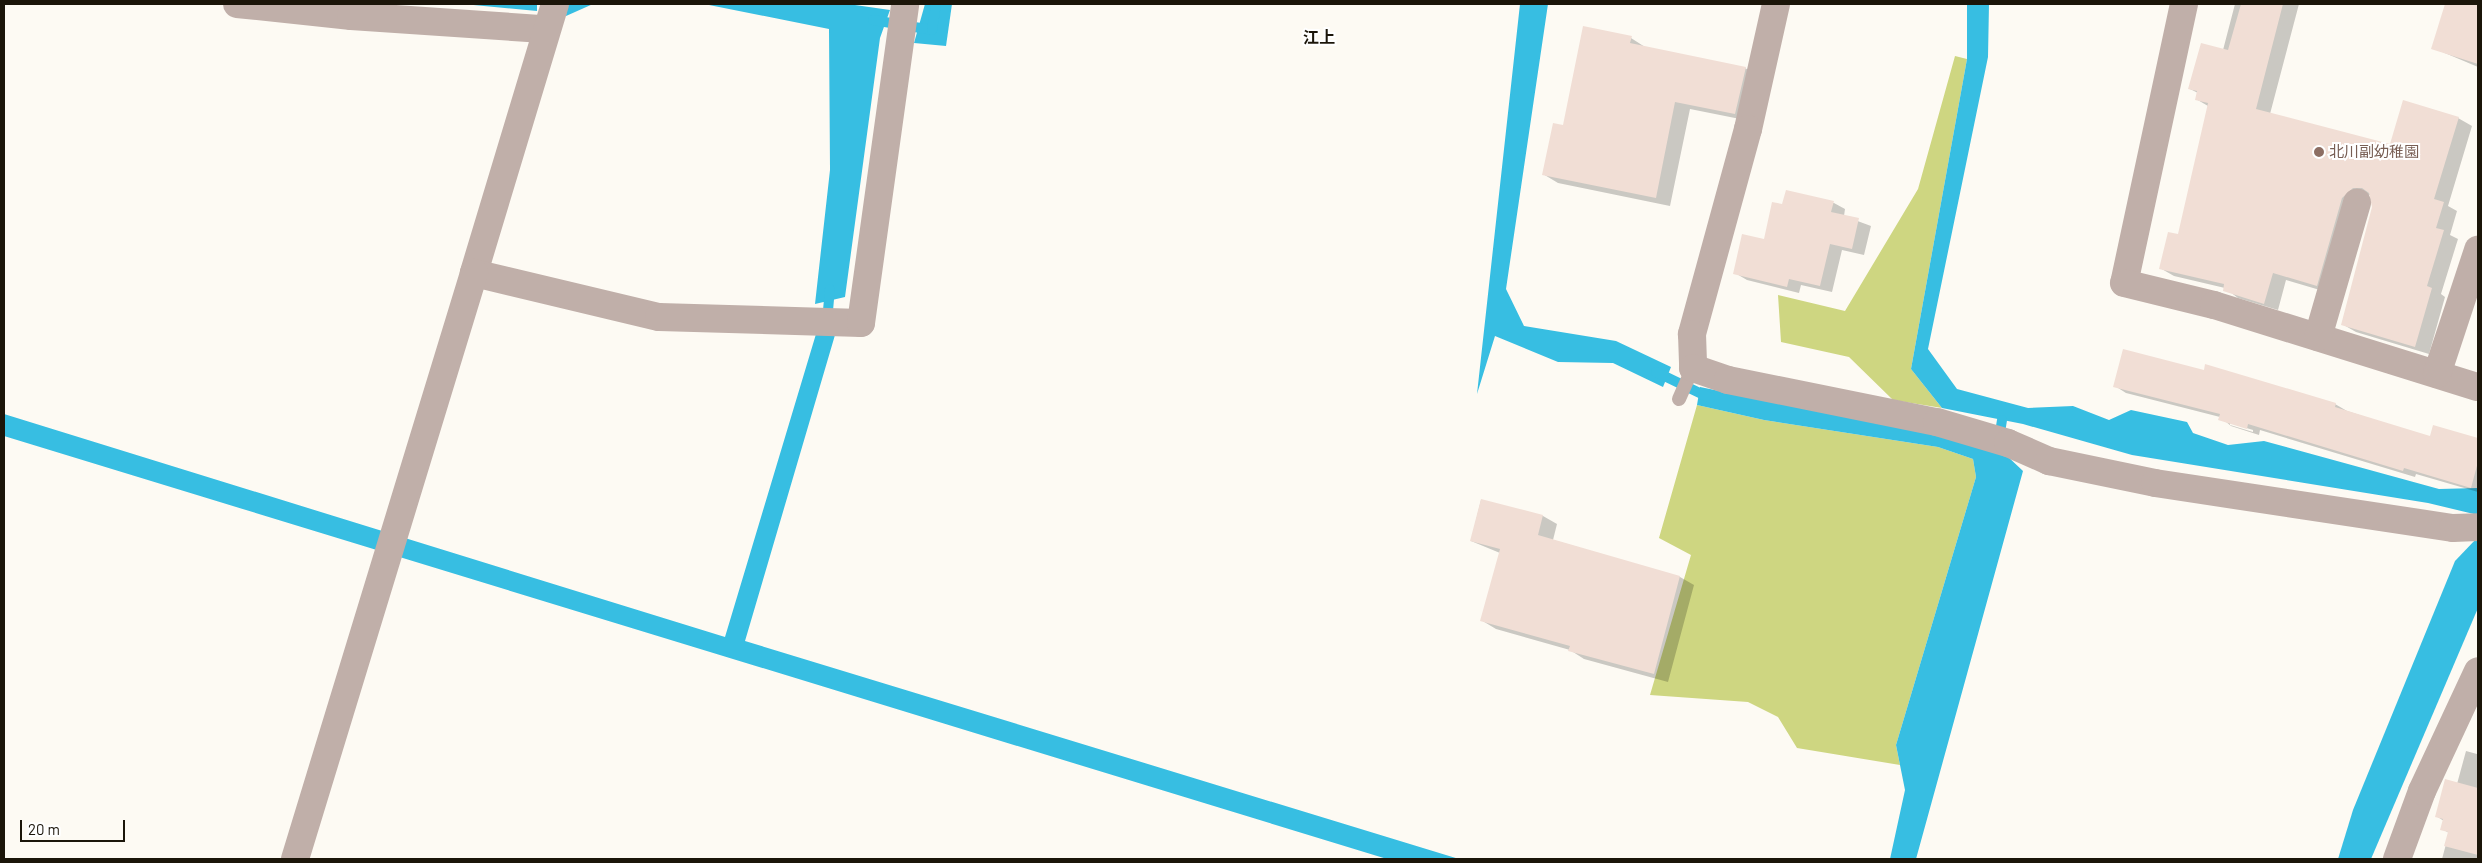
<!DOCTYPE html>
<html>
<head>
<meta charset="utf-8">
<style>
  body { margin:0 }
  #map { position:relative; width:2482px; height:863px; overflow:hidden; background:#fdfaf3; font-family:Barlow,"Noto Sans JP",sans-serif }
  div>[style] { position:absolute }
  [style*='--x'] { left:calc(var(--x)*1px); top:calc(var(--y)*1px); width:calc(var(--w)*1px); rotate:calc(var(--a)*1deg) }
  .green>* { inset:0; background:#ced681 }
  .water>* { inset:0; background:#37bee2 }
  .shadow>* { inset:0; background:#0003 }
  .stream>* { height:10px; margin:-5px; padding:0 5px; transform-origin:5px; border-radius:5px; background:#37bee2 }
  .building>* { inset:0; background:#f1ded5 }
  .service>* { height:14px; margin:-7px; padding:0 7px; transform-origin:7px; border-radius:7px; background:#c0afa9 }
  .minor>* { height:28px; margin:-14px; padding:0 14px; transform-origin:14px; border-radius:14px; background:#c0afa9 }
  .dots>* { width:14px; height:14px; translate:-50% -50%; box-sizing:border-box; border:2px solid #fff; border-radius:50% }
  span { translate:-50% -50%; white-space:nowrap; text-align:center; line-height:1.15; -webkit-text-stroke:4px #fff; paint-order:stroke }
  .education-label { font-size:15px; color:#785e54 }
  .left { translate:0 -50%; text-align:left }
  .neighbourhood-label { font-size:16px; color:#1b1509; font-weight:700 }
  .frame { position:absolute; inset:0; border:5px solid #1b1509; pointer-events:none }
  .scale { position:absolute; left:20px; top:820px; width:105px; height:22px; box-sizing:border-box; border:2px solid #1b1509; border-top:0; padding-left:6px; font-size:15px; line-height:18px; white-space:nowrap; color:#1b1509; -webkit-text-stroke:4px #fff; paint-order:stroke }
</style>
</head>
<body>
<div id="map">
  <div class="green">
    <div style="clip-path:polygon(1955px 56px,1967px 59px,1911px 369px,1942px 408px,1893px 400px,1849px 357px,1781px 342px,1778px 295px,1845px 311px,1918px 189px)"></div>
    <div style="clip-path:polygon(1697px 405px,1764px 420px,1938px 447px,1973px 459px,1976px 477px,1896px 745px,1900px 765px,1797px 748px,1778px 717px,1748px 702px,1650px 695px,1691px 555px,1659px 538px)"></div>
  </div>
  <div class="water">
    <div style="clip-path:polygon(463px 4px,537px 4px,537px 11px)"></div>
    <div style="clip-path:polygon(567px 4px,593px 4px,566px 16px)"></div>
    <div style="clip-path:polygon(704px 4px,848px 4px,890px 10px,880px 38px,845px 297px,815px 304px,830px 170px,829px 29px)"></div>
    <div style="clip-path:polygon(925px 4px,952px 4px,946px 46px,914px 43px)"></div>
    <div style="clip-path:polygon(1520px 4px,1548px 4px,1506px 289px,1524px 326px,1616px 341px,1671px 367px,1663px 387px,1613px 363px,1558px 362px,1495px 336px,1477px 394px)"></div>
    <div style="clip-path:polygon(1967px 4px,1989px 4px,1988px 57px,1928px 349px,1957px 389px,2028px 408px,2073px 406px,2109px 420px,2131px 410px,2187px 422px,2193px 433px,2228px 445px,2264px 441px,2439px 489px,2478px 488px,2478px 515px,2428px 503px,2132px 455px,2023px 424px,1942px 408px,1911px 369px,1967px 59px)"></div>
    <div style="clip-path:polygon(816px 334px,835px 335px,745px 641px,1459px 859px,1387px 859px,4px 436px,4px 414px,725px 637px)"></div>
    <div style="clip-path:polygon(1700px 387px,1933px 434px,2005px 454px,2023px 471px,1916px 859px,1890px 859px,1905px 790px,1896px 745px,1976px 477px,1973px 459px,1938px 447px,1764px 420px,1697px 405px)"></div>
    <div style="clip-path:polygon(2477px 538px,2478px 608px,2371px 859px,2338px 859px,2353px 810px,2455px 561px)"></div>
  </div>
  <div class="shadow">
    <div style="clip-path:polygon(2235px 4px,2299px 4px,2270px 114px,2390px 145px,2458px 118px,2472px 126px,2448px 206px,2457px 211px,2450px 235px,2458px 239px,2441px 294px,2445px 297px,2429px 354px,2356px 332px,2342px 324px,2373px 207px,2371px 195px,2367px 195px,2330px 293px,2286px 280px,2278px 310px,2238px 298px,2225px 288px,2174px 276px,2160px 268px,2179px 235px,2208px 106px,2196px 99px,2198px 93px,2190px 89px,2223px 50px)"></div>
    <div style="clip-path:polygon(2447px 4px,2478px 4px,2478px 67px,2433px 48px)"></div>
    <div style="clip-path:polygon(1631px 38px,1645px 47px,1745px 68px,1760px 77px,1750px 121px,1690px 109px,1670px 206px,1558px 183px,1543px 174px,1564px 127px)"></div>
    <div style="clip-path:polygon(1834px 203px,1845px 209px,1844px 216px,1871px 226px,1864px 255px,1842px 250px,1832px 292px,1801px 285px,1799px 293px,1747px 280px,1735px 273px,1765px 241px,1783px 205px)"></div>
    <div style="clip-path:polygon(evenodd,2115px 386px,2335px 404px,2347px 411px,2430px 438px,2434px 426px,2478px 439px,2478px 492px,2416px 474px,2415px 477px,2260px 430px,2259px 435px,2231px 426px,2220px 417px,2126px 393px,2115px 386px,2230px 423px,2253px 430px,2253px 432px,2230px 425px,2230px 423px)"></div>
    <div style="clip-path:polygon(1481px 500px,1543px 516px,1557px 524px,1553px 540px,1680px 577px,1694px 585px,1668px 682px,1584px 659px,1570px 650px,1496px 629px,1481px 620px,1500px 553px,1471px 541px)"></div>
    <div style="clip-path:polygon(2478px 748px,2478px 859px,2442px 859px,2449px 833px,2442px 829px,2444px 821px,2436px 816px,2457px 784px,2466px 751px,2477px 754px)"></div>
  </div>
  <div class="stream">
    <div style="--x:873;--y:20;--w:60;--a:9.6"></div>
    <div style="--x:932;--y:30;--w:26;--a:-81"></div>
    <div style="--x:827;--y:322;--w:33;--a:-85"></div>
    <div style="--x:1656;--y:372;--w:60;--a:25.7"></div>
    <div style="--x:1999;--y:439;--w:19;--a:-81"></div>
  </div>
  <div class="building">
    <div style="clip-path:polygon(2241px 4px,2283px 4px,2256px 109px,2390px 144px,2403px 100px,2459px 117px,2434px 199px,2444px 202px,2436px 228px,2444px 230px,2427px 286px,2432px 288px,2415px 347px,2341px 325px,2372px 207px,2369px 193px,2362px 188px,2353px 188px,2342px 198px,2317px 286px,2273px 273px,2264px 304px,2223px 291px,2224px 284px,2159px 269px,2168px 232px,2178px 234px,2208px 103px,2195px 100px,2197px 91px,2188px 89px,2201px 43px,2228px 50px)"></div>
    <div style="clip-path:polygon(2445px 4px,2478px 4px,2478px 64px,2431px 49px)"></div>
    <div style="clip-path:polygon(1583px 26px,1632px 36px,1630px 43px,1746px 67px,1735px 114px,1675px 102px,1656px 198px,1542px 175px,1553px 123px,1563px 125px)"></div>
    <div style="clip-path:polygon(1786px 190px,1834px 201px,1831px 212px,1859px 218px,1852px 249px,1830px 244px,1820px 286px,1789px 279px,1787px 287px,1733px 274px,1742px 234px,1764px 239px,1772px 202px,1782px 204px)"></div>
    <div style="clip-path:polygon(2123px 349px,2204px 370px,2205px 364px,2336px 403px,2335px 407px,2430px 436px,2433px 425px,2478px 438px,2478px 462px,2471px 488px,2404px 468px,2403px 471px,2248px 424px,2247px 429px,2218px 420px,2220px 414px,2113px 387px)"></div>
    <div style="clip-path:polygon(1481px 499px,1543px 515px,1538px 535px,1680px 576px,1654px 674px,1568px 651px,1570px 646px,1480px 621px,1500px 549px,1470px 541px)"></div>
    <div style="clip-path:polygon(2445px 779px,2478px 788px,2478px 855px,2444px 846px,2448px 832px,2440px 830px,2443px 819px,2435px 817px)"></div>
  </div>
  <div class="service">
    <div style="--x:1679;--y:399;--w:34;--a:-66"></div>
  </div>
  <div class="minor">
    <div style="--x:237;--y:4;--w:115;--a:6"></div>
    <div style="--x:351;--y:16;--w:193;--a:3.9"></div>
    <div style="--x:555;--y:4;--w:281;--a:106.8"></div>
    <div style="--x:474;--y:273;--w:190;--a:13.4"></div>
    <div style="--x:659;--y:317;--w:202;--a:1.7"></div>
    <div style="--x:861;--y:323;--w:322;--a:-82.1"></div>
    <div style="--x:1776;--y:4;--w:128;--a:102.6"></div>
    <div style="--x:1748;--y:129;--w:213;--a:105.3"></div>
    <div style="--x:1692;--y:334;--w:34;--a:88"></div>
    <div style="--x:1693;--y:368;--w:37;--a:19"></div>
    <div style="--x:1728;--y:380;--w:213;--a:11.4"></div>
    <div style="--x:1937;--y:422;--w:74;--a:16.5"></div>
    <div style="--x:2008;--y:443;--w:45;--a:23.7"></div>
    <div style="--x:2049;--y:461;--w:108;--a:11.7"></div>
    <div style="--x:2155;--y:483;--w:301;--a:8.6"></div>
    <div style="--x:2453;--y:528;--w:25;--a:-2"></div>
    <div style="--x:2184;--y:4;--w:285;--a:102.1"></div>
    <div style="--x:2124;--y:283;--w:93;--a:13.7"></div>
    <div style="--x:2214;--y:305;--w:276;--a:17.3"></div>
    <div style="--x:2318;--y:337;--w:140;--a:-73.8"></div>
    <div style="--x:2437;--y:374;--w:131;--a:-71.7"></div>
    <div style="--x:295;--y:859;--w:613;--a:-73.01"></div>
    <div style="--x:2397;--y:859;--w:72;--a:-69.8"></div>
    <div style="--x:2422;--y:791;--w:132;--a:-65"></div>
  </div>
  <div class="dots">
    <div style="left:2319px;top:152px;background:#8d6e63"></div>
  </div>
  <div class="education-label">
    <span class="left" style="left:2329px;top:152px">北川副幼稚園</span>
  </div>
  <div class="neighbourhood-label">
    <span style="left:1319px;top:37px">江上</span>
  </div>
  <div class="frame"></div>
  <div class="scale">20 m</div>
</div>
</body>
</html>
